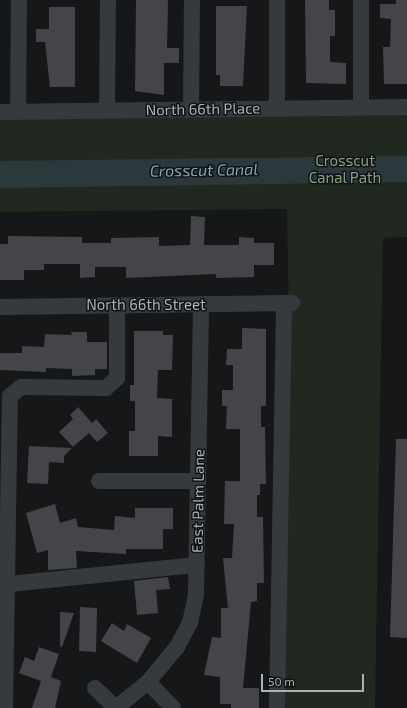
<!DOCTYPE html>
<html>
<head>
<meta charset="utf-8">
<style>
  body { margin:0 }
  #map { position:relative; width:407px; height:708px; overflow:hidden; background:#161718; font-family:"Exo 2",sans-serif }
  div>[style] { position:absolute }
  [style*='--x'] { left:calc(var(--x)*1px); top:calc(var(--y)*1px); width:calc(var(--w)*1px); rotate:calc(var(--a)*1deg) }
  .green>* { inset:0; background:#212820 }
  .water>* { inset:0; background:#2c393c }
  .building>* { inset:0; background:#434548 }
  .minor>* { height:16px; margin:-8px; padding:0 8px; transform-origin:8px; border-radius:8px; background:#373a3d }
  span { translate:-50% -50%; white-space:nowrap; text-align:center; line-height:1.15; -webkit-text-stroke:3px #111213; paint-order:stroke }
  .street-label { font-size:15px; color:#a9b1b8 }
  .park-label { font-size:15px; color:#86a380 }
  .water-label { font-size:16px; color:#80a7b2; font-style:italic }
  .scale { position:absolute; left:261px; top:674px; width:103px; height:18px; box-sizing:border-box; border:2px solid #a9b1b8; border-top:0; padding-left:5px; font-size:12px; line-height:14px; white-space:nowrap; color:#a9b1b8; -webkit-text-stroke:3px #111213; paint-order:stroke }
</style>
</head>
<body>
<div id="map">
  <div class="green">
    <div style="clip-path:polygon(407px 107px,407px 237px,383px 238px,375px 708px,283px 708px,289px 324px,287px 209px,0 212px,0 112px)"></div>
  </div>
  <div class="water">
    <div style="clip-path:polygon(407px 156px,407px 182px,0 188px,0 161px)"></div>
  </div>
  <div class="building">
    <div style="clip-path:polygon(136px 0,168px 0,167px 48px,179px 48px,179px 63px,164px 63px,164px 95px,135px 91px)"></div>
    <div style="clip-path:polygon(305px 0,329px 0,329px 10px,335px 10px,335px 36px,330px 36px,330px 62px,346px 63px,346px 84px,306px 83px)"></div>
    <div style="clip-path:polygon(396px 0,407px 0,407px 84px,384px 84px,383px 47px,390px 47px,391px 19px,380px 18px,380px 4px,396px 4px)"></div>
    <div style="clip-path:polygon(216px 6px,247px 6px,243px 86px,220px 86px,220px 75px,216px 75px)"></div>
    <div style="clip-path:polygon(49px 7px,75px 7px,75px 87px,50px 87px,45px 42px,36px 42px,36px 29px,49px 29px)"></div>
    <div style="clip-path:polygon(191px 216px,205px 217px,204px 245px,239px 245px,239px 237px,254px 238px,254px 243px,274px 243px,274px 265px,254px 265px,254px 277px,216px 278px,216px 274px,126px 278px,126px 267px,95px 267px,95px 277px,80px 278px,80px 264px,44px 264px,44px 270px,24px 270px,24px 280px,0 280px,0 244px,8px 244px,8px 236px,82px 237px,82px 243px,111px 243px,111px 238px,159px 237px,159px 246px,190px 245px)"></div>
    <div style="clip-path:polygon(242px 328px,266px 329px,266px 406px,261px 406px,261px 427px,265px 427px,266px 484px,260px 484px,260px 495px,257px 495px,257px 517px,263px 517px,264px 583px,257px 583px,257px 601px,251px 602px,243px 688px,259px 688px,259px 708px,231px 708px,231px 704px,220px 704px,220px 677px,204px 675px,212px 637px,221px 638px,221px 608px,228px 608px,223px 558px,232px 558px,234px 524px,224px 524px,225px 481px,240px 481px,240px 429px,226px 429px,227px 406px,222px 406px,222px 390px,233px 390px,233px 365px,226px 365px,227px 349px,242px 349px)"></div>
    <div style="clip-path:polygon(134px 331px,163px 331px,163px 335px,173px 335px,172px 370px,158px 370px,157px 398px,172px 399px,172px 437px,158px 436px,158px 456px,129px 456px,129px 431px,135px 431px,135px 401px,130px 401px,130px 385px,134px 385px)"></div>
    <div style="clip-path:polygon(71px 332px,87px 332px,87px 342px,107px 342px,107px 369px,95px 369px,95px 375px,72px 376px,72px 369px,46px 368px,46px 372px,0 370px,0 353px,22px 353px,22px 346px,44px 347px,45px 334px,72px 335px)"></div>
    <div style="clip-path:polygon(78px 407px,92px 423px,96px 419px,108px 433px,97px 442px,89px 433px,73px 447px,59px 432px,73px 419px,70px 415px)"></div>
    <div style="clip-path:polygon(396px 439px,407px 439px,407px 638px,390px 637px)"></div>
    <div style="clip-path:polygon(29px 446px,72px 448px,64px 456px,64px 463px,49px 462px,48px 484px,27px 483px)"></div>
    <div style="clip-path:polygon(55px 504px,60px 523px,76px 518px,78px 527px,114px 530px,115px 516px,135px 518px,135px 508px,173px 508px,173px 529px,163px 529px,163px 549px,126px 549px,126px 554px,76px 551px,77px 568px,48px 570px,48px 550px,37px 553px,26px 513px)"></div>
    <div style="clip-path:polygon(168px 577px,170px 589px,156px 590px,158px 613px,137px 615px,134px 581px)"></div>
    <div style="clip-path:polygon(80px 607px,97px 608px,96px 652px,79px 651px)"></div>
    <div style="clip-path:polygon(60px 612px,74px 613px,62px 647px,60px 646px)"></div>
    <div style="clip-path:polygon(112px 623px,124px 631px,127px 624px,151px 638px,137px 663px,101px 641px)"></div>
    <div style="clip-path:polygon(39px 647px,59px 654px,51px 677px,61px 681px,55px 708px,32px 708px,41px 681px,19px 673px,25px 657px,34px 661px)"></div>
  </div>
  <div class="minor">
    <div style="--x:361;--y:107;--w:107;--a:-90"></div>
    <div style="--x:277;--y:108;--w:108;--a:-90"></div>
    <div style="--x:191;--y:109;--w:109;--a:-89.5"></div>
    <div style="--x:107;--y:110;--w:110;--a:-89.5"></div>
    <div style="--x:18;--y:111;--w:111;--a:-89.5"></div>
    <div style="--x:0;--y:112;--w:407;--a:-0.7"></div>
    <div style="--x:0;--y:307;--w:292;--a:-0.8"></div>
    <div style="--x:99;--y:481;--w:99;--a:0"></div>
    <div style="--x:9;--y:584;--w:189;--a:-5.8"></div>
    <div style="--x:148;--y:682;--w:36;--a:46"></div>
    <div style="--x:95;--y:688;--w:29;--a:44"></div>
    <div style="--x:5;--y:708;--w:312;--a:-89.1"></div>
    <div style="--x:10;--y:396;--w:14;--a:-39"></div>
    <div style="--x:21;--y:387;--w:85;--a:0.7"></div>
    <div style="--x:106;--y:388;--w:15;--a:-42"></div>
    <div style="--x:117;--y:378;--w:73;--a:-90"></div>
    <div style="--x:116;--y:708;--w:41;--a:-39.1"></div>
    <div style="--x:148;--y:682;--w:45;--a:-50.4"></div>
    <div style="--x:177;--y:647;--w:27;--a:-62"></div>
    <div style="--x:190;--y:623;--w:30;--a:-78"></div>
    <div style="--x:196;--y:594;--w:289;--a:-89"></div>
    <div style="--x:277;--y:708;--w:405;--a:-89"></div>
  </div>
  <div class="street-label">
    <span style="left:203px;top:109px;rotate:-1deg">North 66th Place</span>
    <span style="left:146px;top:305px">North 66th Street</span>
    <span style="left:198px;top:501px;rotate:-89deg">East Palm Lane</span>
  </div>
  <div class="park-label">
    <span style="left:345px;top:169px">Crosscut<br>Canal Path</span>
  </div>
  <div class="water-label">
    <span style="left:204px;top:170px;rotate:-1deg">Crosscut Canal</span>
  </div>
  <div class="scale">50 m</div>
</div>
</body>
</html>
